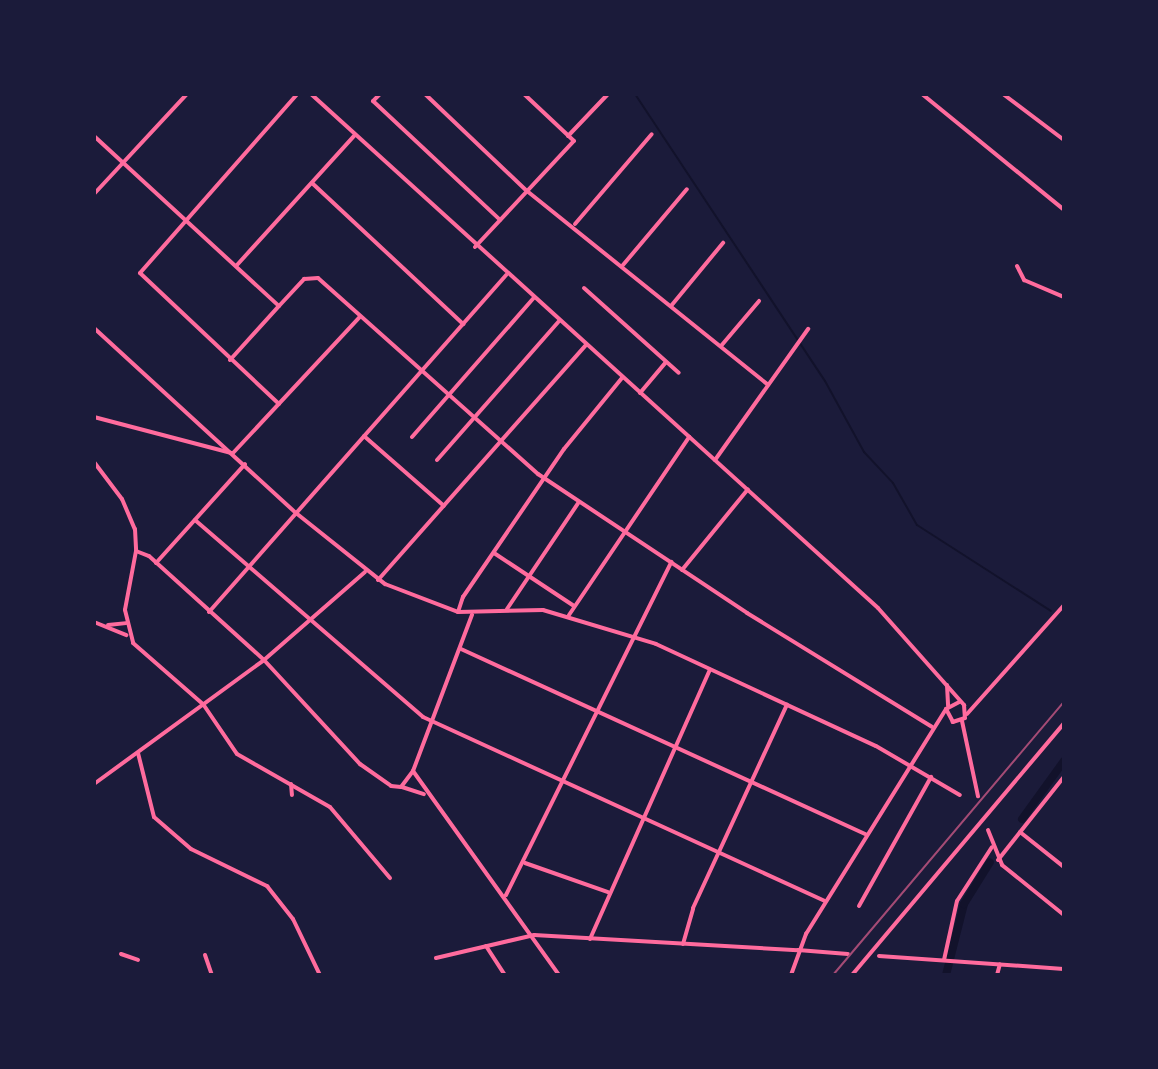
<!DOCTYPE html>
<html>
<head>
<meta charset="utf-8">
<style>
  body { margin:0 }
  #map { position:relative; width:1158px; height:1069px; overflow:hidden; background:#1b1b3a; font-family:"IBM Plex Serif",serif }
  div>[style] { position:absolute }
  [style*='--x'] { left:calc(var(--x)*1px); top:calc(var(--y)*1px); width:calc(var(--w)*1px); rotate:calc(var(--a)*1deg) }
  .stream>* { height:2px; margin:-1px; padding:0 1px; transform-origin:1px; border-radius:1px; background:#12122b }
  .canal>* { height:8px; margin:-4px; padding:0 4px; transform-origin:4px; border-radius:4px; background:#12122b }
  .minor>* { height:4px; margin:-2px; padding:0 2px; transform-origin:2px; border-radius:2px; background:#ff6b9d }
  .tertiary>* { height:4px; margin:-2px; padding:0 2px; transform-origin:2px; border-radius:2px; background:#ff6b9d }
  .rail>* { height:2px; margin:-1px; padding:0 1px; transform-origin:1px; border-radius:1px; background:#a44b75 }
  span { translate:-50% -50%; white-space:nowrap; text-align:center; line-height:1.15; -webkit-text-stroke:8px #1b1b3a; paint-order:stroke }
  .frame { position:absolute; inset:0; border:96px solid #1b1b3a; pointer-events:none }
</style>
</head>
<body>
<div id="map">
  <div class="stream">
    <div style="--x:635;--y:94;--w:344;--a:56.5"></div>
    <div style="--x:825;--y:381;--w:81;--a:61.2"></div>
    <div style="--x:864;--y:452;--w:42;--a:46.9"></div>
    <div style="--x:893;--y:483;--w:48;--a:60.3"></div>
    <div style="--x:917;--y:525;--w:159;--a:32.7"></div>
  </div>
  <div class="canal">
    <div style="--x:1022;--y:819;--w:72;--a:-54.1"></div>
    <div style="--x:946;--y:975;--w:73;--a:-75.8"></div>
    <div style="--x:964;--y:904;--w:49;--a:-58.2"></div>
  </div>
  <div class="minor">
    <div style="--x:380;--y:94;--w:10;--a:135"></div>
    <div style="--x:373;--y:101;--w:174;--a:43.1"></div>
    <div style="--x:425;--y:94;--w:141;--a:43.6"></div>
    <div style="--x:527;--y:191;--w:309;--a:38.8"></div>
    <div style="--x:922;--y:94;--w:183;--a:39.2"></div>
    <div style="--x:1003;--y:94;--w:76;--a:37"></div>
    <div style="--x:94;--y:136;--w:251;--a:42.6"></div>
    <div style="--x:279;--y:306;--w:37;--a:-47"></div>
    <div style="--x:304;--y:279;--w:14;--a:-4"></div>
    <div style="--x:318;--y:278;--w:295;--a:41.7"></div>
    <div style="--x:538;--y:474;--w:251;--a:33.6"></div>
    <div style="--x:747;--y:613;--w:217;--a:31.6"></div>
    <div style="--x:568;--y:136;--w:58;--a:-46.4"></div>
    <div style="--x:312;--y:183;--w:207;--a:43"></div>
    <div style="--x:94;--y:194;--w:137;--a:-47.1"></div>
    <div style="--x:575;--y:224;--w:118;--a:-49.5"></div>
    <div style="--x:475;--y:247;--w:145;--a:-47"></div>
    <div style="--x:574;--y:141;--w:69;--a:-136.8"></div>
    <div style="--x:237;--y:265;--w:176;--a:-47.8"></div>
    <div style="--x:623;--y:265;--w:99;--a:-49.9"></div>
    <div style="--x:1017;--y:266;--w:16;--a:63"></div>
    <div style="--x:1024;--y:280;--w:43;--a:23"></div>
    <div style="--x:584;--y:288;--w:127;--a:41.8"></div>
    <div style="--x:671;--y:306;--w:82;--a:-50.5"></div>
    <div style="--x:94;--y:328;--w:274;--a:42.5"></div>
    <div style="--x:296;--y:513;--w:114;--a:38.6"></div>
    <div style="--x:385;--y:584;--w:78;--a:21"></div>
    <div style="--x:458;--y:612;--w:85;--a:-1.3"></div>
    <div style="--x:543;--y:610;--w:118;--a:16.7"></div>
    <div style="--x:656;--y:644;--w:242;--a:24.9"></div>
    <div style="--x:876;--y:746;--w:97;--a:30.3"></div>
    <div style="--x:721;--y:346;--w:59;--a:-49.8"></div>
    <div style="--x:230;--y:360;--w:73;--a:-47.8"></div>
    <div style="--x:640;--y:393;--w:40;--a:-50"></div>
    <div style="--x:279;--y:404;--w:191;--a:-136.7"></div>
    <div style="--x:140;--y:273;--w:238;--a:-48.7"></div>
    <div style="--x:94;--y:417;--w:142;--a:14.7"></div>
    <div style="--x:364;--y:436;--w:106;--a:41.2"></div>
    <div style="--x:412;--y:437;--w:184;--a:-48.8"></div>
    <div style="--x:233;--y:453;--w:186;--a:-47"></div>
    <div style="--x:437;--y:460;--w:185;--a:-48.7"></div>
    <div style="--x:715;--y:460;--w:161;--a:-54.6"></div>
    <div style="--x:94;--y:462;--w:46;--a:52.9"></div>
    <div style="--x:122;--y:499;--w:33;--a:67"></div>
    <div style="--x:135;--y:529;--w:22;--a:87"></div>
    <div style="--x:136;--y:551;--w:60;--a:100.6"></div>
    <div style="--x:125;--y:610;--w:34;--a:76"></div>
    <div style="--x:133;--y:643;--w:93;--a:41.1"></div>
    <div style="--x:203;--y:704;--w:60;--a:55.8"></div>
    <div style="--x:237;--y:754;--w:107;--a:29.7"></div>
    <div style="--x:330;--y:807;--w:93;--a:49.8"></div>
    <div style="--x:195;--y:520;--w:301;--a:40.8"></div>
    <div style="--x:423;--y:717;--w:442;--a:24.6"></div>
    <div style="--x:136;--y:551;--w:14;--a:21"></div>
    <div style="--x:149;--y:556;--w:155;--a:42.1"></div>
    <div style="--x:264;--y:660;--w:142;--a:47.3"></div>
    <div style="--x:360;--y:764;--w:38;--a:35"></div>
    <div style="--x:391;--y:786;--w:10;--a:6"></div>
    <div style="--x:401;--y:787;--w:20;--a:-53"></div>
    <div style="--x:413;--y:771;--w:167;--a:-69.3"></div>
    <div style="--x:494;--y:553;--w:96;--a:33.5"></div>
    <div style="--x:156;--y:563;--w:133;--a:-48"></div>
    <div style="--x:682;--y:570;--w:104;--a:-50.8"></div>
    <div style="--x:378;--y:580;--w:314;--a:-48.5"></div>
    <div style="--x:507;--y:609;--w:129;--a:-56.1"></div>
    <div style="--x:209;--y:612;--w:449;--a:-48.6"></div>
    <div style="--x:458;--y:612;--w:16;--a:-72"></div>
    <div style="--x:463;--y:597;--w:179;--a:-55.7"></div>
    <div style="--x:564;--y:449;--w:92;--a:-50.8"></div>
    <div style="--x:569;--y:615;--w:215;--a:-56"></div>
    <div style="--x:94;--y:622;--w:35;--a:22"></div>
    <div style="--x:108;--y:625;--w:18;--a:-6"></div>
    <div style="--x:461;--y:649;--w:445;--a:24.6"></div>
    <div style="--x:138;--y:753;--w:66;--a:76"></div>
    <div style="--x:154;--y:817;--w:49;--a:40.9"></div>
    <div style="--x:191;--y:849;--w:85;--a:26"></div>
    <div style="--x:267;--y:886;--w:42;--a:51.8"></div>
    <div style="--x:293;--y:919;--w:62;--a:64.3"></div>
    <div style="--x:413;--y:771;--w:251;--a:54.4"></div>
    <div style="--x:94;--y:784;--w:210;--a:-36.1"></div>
    <div style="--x:264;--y:660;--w:134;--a:-41.1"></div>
    <div style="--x:291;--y:784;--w:11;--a:85"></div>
    <div style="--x:402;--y:787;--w:23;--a:18"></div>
    <div style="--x:1020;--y:832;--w:56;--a:38.5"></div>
    <div style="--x:998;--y:860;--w:105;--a:-51.6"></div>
    <div style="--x:525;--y:863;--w:88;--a:19.3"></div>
    <div style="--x:506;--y:895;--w:372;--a:-63.6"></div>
    <div style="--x:859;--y:906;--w:148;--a:-60.8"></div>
    <div style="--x:590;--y:939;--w:295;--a:-66"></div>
    <div style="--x:683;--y:944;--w:37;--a:-74"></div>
    <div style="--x:693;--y:908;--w:224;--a:-65.2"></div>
    <div style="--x:486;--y:946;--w:35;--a:57"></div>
    <div style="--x:121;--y:954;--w:18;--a:19"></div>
    <div style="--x:205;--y:955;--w:21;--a:71"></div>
    <div style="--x:436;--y:958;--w:101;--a:-13.2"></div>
    <div style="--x:534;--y:935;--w:264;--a:3.3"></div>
    <div style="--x:944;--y:960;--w:60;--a:-77.6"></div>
    <div style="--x:957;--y:901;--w:64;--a:-57.1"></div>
    <div style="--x:852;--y:975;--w:329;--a:-49.9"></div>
    <div style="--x:997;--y:975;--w:11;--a:-75"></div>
  </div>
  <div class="tertiary">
    <div style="--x:311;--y:94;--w:765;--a:42.19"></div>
    <div style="--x:878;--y:608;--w:130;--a:48.4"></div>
    <div style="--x:964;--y:705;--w:13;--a:86"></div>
    <div style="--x:965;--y:718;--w:13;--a:162"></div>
    <div style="--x:953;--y:722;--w:15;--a:-118"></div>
    <div style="--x:946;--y:709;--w:15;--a:-28"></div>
    <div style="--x:947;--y:685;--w:21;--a:87"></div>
    <div style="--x:967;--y:714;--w:146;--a:-48.3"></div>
    <div style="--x:962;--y:721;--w:77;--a:78"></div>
    <div style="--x:988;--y:830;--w:38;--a:68"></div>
    <div style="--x:1002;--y:865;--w:80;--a:38.9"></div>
    <div style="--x:798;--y:950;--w:50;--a:4.6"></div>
    <div style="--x:879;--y:956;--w:185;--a:4"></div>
    <div style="--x:791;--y:975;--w:44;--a:-69.9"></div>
    <div style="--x:806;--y:934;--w:265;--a:-58.1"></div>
  </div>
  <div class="rail">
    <div style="--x:833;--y:975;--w:358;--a:-49.8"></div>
  </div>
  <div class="frame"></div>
</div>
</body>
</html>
